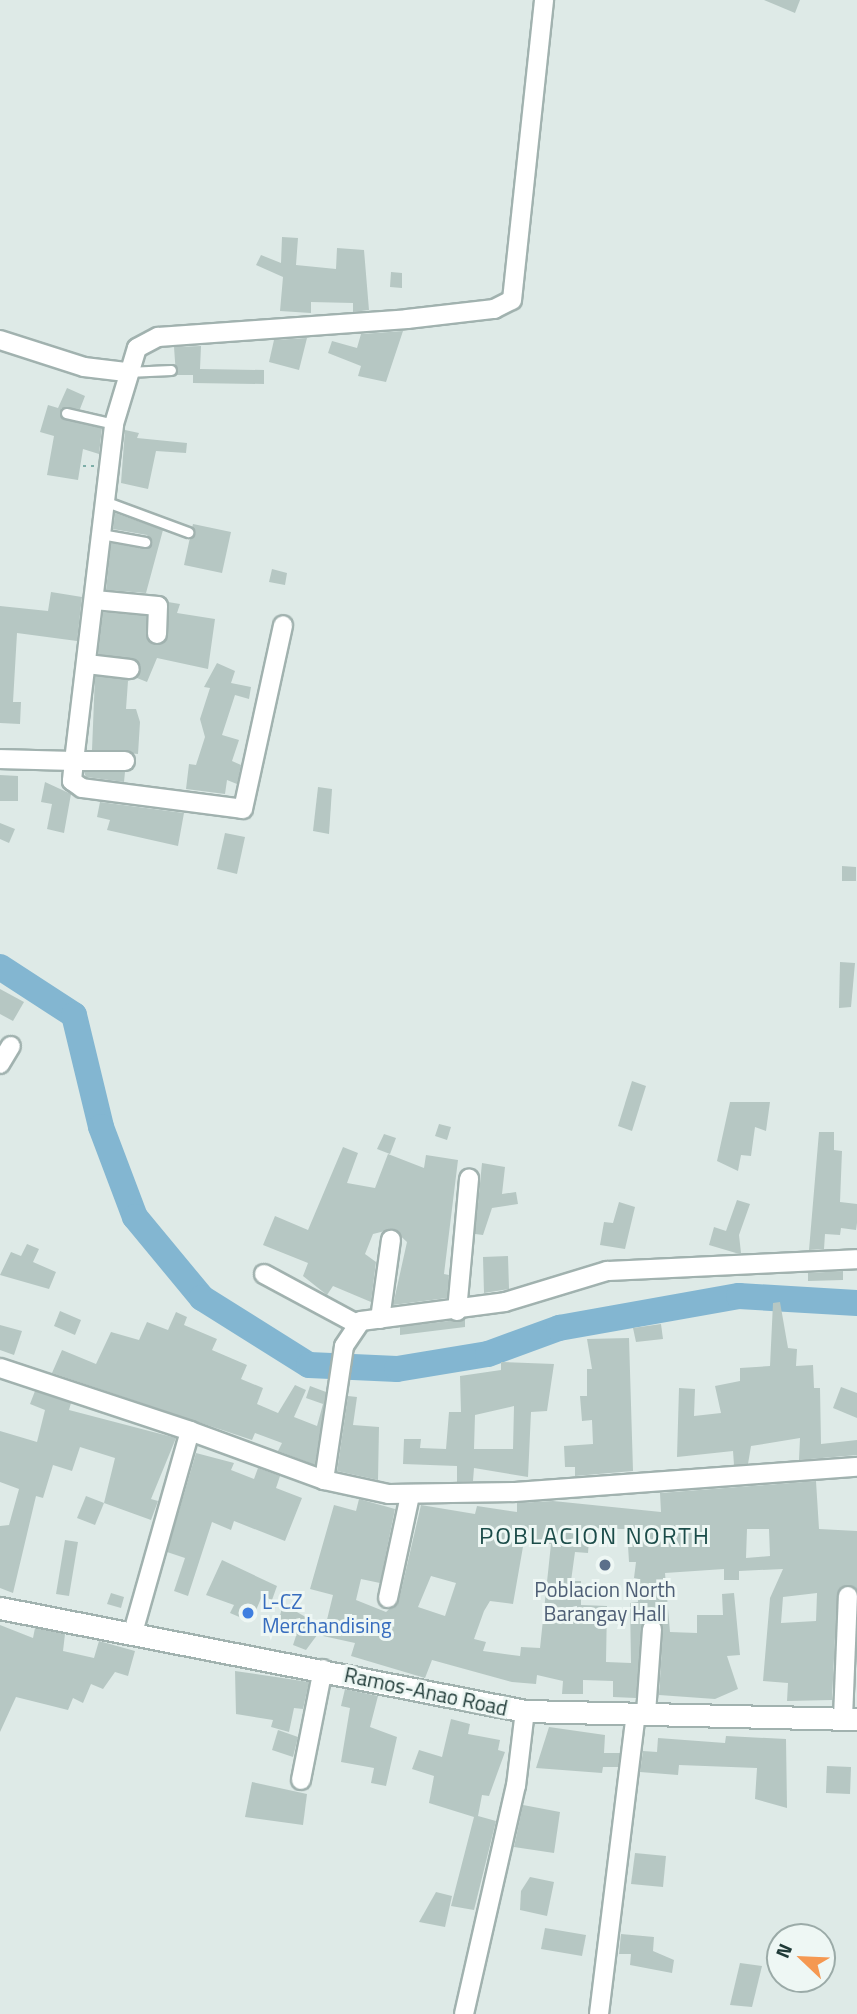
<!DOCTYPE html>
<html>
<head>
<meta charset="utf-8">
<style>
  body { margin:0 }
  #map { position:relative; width:857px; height:2014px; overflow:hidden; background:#deeae7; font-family:"Titillium Web",sans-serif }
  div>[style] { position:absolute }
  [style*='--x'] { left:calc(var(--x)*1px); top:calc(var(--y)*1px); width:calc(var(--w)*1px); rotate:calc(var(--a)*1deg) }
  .river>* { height:26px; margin:-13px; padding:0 13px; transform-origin:13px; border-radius:13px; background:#83b6d1 }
  .building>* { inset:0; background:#b6c7c3 }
  .path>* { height:2.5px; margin-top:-1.25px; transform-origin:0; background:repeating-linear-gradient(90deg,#7daea8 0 3.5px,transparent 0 8.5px) }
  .roads { filter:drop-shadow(2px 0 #a1b2af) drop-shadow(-2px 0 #a1b2af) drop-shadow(0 2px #a1b2af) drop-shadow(0 -2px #a1b2af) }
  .service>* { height:9px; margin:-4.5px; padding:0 4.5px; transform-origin:4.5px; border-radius:4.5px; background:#fff }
  .minor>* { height:18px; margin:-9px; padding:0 9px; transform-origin:9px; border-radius:9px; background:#fff }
  .secondary>* { height:21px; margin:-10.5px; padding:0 10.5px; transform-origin:10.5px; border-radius:10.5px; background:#fff }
  .dots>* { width:19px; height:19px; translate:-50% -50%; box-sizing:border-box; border:4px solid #eef7f4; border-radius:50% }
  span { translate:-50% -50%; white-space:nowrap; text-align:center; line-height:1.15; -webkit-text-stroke:6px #eef7f4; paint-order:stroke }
  .service-label { font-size:21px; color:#4e5e75 }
  .shop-label { font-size:21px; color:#366cbe }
  .left { translate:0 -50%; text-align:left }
  .street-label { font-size:21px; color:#1f3a37 }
  .quarter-label { font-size:24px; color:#1b4c49; letter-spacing:2px }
  .north { position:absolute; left:766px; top:1923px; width:70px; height:70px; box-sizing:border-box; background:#eef7f4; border:2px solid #9baba8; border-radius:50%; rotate:293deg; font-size:19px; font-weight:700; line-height:28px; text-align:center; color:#1f3a37 }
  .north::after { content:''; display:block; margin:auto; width:24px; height:32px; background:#f59851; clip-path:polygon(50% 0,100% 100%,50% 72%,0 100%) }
</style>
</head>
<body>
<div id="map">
  <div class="river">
    <div style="--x:0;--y:967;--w:88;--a:33"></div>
    <div style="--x:74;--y:1015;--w:115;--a:76.4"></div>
    <div style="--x:101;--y:1127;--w:96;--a:69.3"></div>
    <div style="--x:135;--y:1217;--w:105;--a:50.4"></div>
    <div style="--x:202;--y:1298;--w:126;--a:32.1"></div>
    <div style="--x:309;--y:1365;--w:88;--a:2.6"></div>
    <div style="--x:397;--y:1369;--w:92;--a:-9.4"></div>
    <div style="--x:488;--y:1354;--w:76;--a:-20.1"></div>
    <div style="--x:559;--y:1328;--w:183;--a:-10.1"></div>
    <div style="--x:739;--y:1296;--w:118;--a:3.4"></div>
  </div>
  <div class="building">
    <div style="clip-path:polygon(764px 0,800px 0,795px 13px)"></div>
    <div style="clip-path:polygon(282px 237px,298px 238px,296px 265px,336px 269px,337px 248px,364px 250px,369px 310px,353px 312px,353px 303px,311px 302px,311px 313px,280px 311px,283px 277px,256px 265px,261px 255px,281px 263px)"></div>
    <div style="clip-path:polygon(391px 272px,402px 273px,402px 288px,390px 287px)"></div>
    <div style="clip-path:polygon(403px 331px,386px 382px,358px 376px,361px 366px,328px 353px,332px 341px,357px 348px,361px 334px)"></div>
    <div style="clip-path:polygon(307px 338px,299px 370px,269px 362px,274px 340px)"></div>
    <div style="clip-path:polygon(201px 346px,200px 369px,264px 370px,264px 384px,193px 383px,193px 375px,176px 375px,174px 347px)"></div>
    <div style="clip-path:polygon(67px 388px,85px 396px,80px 409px,61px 408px,61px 418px,102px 428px,99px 454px,83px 449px,78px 480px,47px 475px,54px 436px,40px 432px,48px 405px,58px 408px)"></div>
    <div style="clip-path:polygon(125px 430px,139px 433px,137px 438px,187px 443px,186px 453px,156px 451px,148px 489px,121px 483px)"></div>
    <div style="clip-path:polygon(115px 513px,163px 530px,146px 593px,106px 590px,111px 543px,144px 549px,152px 543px,147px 535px,113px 529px)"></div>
    <div style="clip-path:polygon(193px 524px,231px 532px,222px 573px,184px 565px)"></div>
    <div style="clip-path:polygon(272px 569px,287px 573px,285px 585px,269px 582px)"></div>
    <div style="clip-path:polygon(51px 592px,82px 597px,77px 641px,17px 633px,13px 702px,21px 702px,20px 724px,0 723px,0 606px,48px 611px)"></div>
    <div style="clip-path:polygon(168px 602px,180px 604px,177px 613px,215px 619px,208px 669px,157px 658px,147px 682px,137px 678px,136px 660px,98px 654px,103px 612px,146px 616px,147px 639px,157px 645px,168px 635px)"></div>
    <div style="clip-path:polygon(217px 663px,235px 671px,231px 683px,251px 687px,249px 699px,235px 695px,222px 735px,239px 740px,232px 761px,241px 765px,237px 784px,227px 780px,225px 794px,186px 789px,189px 764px,196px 765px,205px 737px,200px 719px,210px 688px,204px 687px)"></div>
    <div style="clip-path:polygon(95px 676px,135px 679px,128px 681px,126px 709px,136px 709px,140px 722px,138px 754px,92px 750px)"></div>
    <div style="clip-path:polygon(84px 772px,125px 772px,124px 782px,86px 777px)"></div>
    <div style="clip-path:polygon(0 775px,18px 776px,18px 801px,0 801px)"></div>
    <div style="clip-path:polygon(45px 782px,71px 794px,64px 833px,47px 829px,52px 804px,41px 802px)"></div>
    <div style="clip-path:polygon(318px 787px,332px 789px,329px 834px,313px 831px)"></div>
    <div style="clip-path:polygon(100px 802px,184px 813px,178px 846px,107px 830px,110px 820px,97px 817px)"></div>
    <div style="clip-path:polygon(0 823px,15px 829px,9px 843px,0 839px)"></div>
    <div style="clip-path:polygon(225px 833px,245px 837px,237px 874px,217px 869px)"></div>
    <div style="clip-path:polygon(842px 866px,856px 867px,856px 881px,842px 881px)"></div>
    <div style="clip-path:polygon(840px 962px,855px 963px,851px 1007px,839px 1008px)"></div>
    <div style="clip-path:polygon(0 989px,24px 1002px,13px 1021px,0 1014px)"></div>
    <div style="clip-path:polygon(632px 1081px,646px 1086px,632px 1131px,618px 1126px)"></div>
    <div style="clip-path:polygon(730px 1102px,770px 1102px,766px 1131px,755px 1127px,751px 1156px,741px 1155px,738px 1171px,717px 1161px)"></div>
    <div style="clip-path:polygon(439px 1124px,451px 1127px,447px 1140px,435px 1136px)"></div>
    <div style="clip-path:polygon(819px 1132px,834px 1132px,834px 1150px,842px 1151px,840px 1202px,857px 1204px,857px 1223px,856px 1230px,841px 1228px,840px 1235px,825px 1234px,824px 1249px,809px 1250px)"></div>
    <div style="clip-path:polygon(384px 1134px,396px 1138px,390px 1154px,377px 1149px)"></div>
    <div style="clip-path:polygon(343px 1147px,358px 1153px,347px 1183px,375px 1188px,388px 1154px,424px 1168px,426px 1155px,458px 1160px,444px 1274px,449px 1275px,447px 1298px,393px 1305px,407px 1242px,393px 1229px,373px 1234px,365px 1254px,376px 1262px,371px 1302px,333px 1286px,327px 1295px,303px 1276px,308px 1263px,263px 1245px,275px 1216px,308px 1230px)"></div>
    <div style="clip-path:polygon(482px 1163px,505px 1167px,502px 1194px,516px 1192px,518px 1204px,492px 1208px,483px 1235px,475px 1234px)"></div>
    <div style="clip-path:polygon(737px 1200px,750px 1204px,739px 1235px,741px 1253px,736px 1253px,709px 1245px,714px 1227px,726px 1231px)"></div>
    <div style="clip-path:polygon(619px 1202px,635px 1207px,625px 1249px,600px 1245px,604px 1222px,613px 1223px)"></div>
    <div style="clip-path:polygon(27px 1244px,39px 1249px,33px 1262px,56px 1272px,49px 1289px,0 1275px,11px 1252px,21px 1256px)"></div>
    <div style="clip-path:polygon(508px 1256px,509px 1289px,484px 1293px,483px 1257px)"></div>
    <div style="clip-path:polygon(843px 1271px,843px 1280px,808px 1281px,808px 1273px)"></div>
    <div style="clip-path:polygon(780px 1302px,788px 1348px,797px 1349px,796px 1366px,813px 1365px,814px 1388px,820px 1388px,821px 1444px,857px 1440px,857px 1455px,799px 1460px,800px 1438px,751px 1446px,748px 1464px,734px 1465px,733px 1451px,677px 1457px,679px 1388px,695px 1389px,694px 1416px,721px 1413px,715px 1386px,740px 1381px,740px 1368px,770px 1366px,773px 1303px)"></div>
    <div style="clip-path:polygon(60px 1311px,81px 1320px,75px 1335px,54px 1326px)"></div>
    <div style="clip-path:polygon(176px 1312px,187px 1317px,184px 1325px,217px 1339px,212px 1350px,247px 1365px,241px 1379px,263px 1388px,257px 1404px,278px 1413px,295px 1385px,306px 1390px,294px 1417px,317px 1426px,323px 1404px,306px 1398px,310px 1386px,326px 1392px,315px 1465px,278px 1451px,282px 1443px,255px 1433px,252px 1440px,52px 1373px,62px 1350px,96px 1364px,111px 1332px,139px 1340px,147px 1322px,168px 1330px)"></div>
    <div style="clip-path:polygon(465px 1319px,465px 1327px,400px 1335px,400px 1327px)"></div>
    <div style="clip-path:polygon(661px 1324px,663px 1339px,636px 1342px,633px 1328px)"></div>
    <div style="clip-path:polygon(0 1325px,22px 1331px,14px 1355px,0 1350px)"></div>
    <div style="clip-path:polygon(629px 1338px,633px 1471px,575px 1476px,575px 1467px,565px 1467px,564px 1446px,593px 1444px,592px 1420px,582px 1421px,580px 1396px,587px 1396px,587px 1369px,592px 1369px,587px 1339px)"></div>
    <div style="clip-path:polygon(evenodd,501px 1362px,554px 1364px,547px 1411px,531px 1412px,528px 1477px,474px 1468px,473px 1481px,457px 1482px,457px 1466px,403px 1464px,404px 1439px,421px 1439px,420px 1448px,446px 1449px,449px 1412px,461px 1412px,460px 1376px,501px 1370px,501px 1362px,514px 1406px,513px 1449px,474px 1449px,475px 1415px,514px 1406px)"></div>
    <div style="clip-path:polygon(841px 1387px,857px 1393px,857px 1418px,833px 1408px)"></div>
    <div style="clip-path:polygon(35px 1391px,71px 1403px,69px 1410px,176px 1438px,151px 1499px,158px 1501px,151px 1520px,104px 1503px,115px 1458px,80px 1447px,72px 1471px,53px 1465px,43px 1498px,36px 1496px,13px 1593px,0 1588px,0 1526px,9px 1525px,19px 1489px,0 1482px,0 1431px,37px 1442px,45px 1410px,30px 1404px)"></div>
    <div style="clip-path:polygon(348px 1396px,357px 1397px,353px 1425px,379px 1427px,378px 1480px,337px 1471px)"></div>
    <div style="clip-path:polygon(196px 1453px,234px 1463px,231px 1470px,254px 1479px,258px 1468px,280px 1476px,276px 1488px,302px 1498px,285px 1541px,234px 1521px,231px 1530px,212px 1522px,188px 1596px,174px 1591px,185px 1558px,167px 1552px)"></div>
    <div style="clip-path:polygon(evenodd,816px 1481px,819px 1529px,857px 1531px,857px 1589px,843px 1586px,837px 1596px,832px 1700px,787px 1701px,788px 1683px,763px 1681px,770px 1598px,783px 1569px,739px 1571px,739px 1580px,724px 1580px,724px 1569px,665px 1573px,670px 1632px,697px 1633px,697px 1615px,723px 1615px,722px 1594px,734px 1593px,740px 1655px,727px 1656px,738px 1689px,715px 1699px,659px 1695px,663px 1629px,653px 1618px,641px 1628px,636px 1698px,613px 1697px,613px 1681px,583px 1680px,583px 1694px,562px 1694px,563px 1681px,537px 1675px,536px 1684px,512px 1682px,432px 1660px,425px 1678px,351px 1656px,355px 1643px,323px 1636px,333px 1595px,310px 1589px,334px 1505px,356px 1511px,359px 1499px,395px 1509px,380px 1583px,361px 1579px,356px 1600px,386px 1612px,399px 1600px,421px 1505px,475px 1514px,477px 1506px,517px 1512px,517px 1503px,553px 1501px,661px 1512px,660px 1493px,816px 1481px,590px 1528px,627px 1529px,629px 1562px,636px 1562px,634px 1578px,639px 1579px,638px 1602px,630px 1603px,631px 1663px,606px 1662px,607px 1606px,581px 1605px,581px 1581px,571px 1581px,575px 1552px,588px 1553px,590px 1528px,816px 1481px,747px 1529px,769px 1529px,770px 1556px,746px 1558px,747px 1529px,816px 1481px,524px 1541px,551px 1544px,540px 1648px,521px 1647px,520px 1656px,483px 1651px,486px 1642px,474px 1639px,484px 1611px,490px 1601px,513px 1604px,524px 1541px,816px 1481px,431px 1576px,456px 1583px,445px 1616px,418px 1607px,431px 1576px,816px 1481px,817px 1593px,816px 1621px,781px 1623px,783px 1597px,817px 1593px)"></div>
    <div style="clip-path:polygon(86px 1496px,104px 1503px,95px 1525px,77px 1518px)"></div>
    <div style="clip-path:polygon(65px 1540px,78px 1542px,69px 1596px,56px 1594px)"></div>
    <div style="clip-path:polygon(222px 1560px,277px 1586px,272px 1600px,262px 1596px,251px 1622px,230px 1613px,234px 1605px,206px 1595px)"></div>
    <div style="clip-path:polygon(111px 1593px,124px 1597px,121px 1608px,107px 1604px)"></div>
    <div style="clip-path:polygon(283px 1604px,323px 1627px,306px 1650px,293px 1645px,296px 1636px,276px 1631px)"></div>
    <div style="clip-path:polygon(0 1625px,33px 1638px,35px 1628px,65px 1634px,63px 1651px,94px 1658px,99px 1641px,135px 1651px,128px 1676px,115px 1672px,103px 1689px,91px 1684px,83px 1703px,73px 1698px,68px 1710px,16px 1697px,0 1732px)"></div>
    <div style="clip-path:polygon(235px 1671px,309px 1682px,303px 1709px,294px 1708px,289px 1732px,271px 1727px,273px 1720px,236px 1714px)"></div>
    <div style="clip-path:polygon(345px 1689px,378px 1696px,370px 1727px,397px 1737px,386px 1786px,371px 1783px,374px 1768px,341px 1762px,350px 1708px,341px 1706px)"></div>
    <div style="clip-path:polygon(451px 1719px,470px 1724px,468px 1734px,500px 1740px,498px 1750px,505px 1752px,489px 1796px,482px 1795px,478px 1816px,496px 1821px,474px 1910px,451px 1906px,474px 1817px,429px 1803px,434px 1776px,412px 1769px,419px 1750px,442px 1757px)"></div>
    <div style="clip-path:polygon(549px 1727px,605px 1735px,604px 1753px,620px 1753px,618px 1767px,603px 1767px,602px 1773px,536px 1768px)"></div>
    <div style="clip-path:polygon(278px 1730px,298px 1737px,293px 1757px,272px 1750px)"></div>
    <div style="clip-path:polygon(726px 1736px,786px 1739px,787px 1808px,755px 1799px,757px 1768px,679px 1765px,678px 1775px,640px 1772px,643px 1751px,657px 1752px,658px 1738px,725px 1743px)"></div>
    <div style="clip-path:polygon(827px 1766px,851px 1767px,850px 1794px,826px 1793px)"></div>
    <div style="clip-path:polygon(252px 1782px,307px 1794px,303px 1825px,245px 1817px)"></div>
    <div style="clip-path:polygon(523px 1805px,560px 1812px,554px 1853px,514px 1847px)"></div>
    <div style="clip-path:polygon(635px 1853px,666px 1856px,663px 1887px,631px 1884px)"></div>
    <div style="clip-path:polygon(530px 1877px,554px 1882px,547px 1916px,520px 1910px,521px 1891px)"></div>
    <div style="clip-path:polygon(436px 1892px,452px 1896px,445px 1927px,419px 1922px)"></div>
    <div style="clip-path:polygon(545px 1928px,586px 1935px,582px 1956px,541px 1949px)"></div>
    <div style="clip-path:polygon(621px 1934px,654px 1937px,653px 1951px,674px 1960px,672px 1973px,630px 1965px,631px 1954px,619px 1954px)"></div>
    <div style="clip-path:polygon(740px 1963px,762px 1966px,752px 2007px,730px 2005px)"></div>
  </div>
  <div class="path">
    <div style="--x:83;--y:466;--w:11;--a:0"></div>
  </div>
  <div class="roads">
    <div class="service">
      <div style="--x:127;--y:372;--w:44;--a:-2.6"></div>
      <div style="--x:66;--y:413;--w:49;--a:12.9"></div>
      <div style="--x:104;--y:501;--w:90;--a:20.3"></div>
      <div style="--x:101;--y:534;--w:45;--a:10.3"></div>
    </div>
    <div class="minor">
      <div style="--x:0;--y:340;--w:88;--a:17.8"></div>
      <div style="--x:84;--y:367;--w:42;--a:6.8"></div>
      <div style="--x:95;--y:600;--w:63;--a:5.4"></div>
      <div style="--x:158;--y:606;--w:28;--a:92"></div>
      <div style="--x:87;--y:664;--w:43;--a:6.6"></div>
      <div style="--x:0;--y:759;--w:74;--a:1.5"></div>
      <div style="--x:74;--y:761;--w:339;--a:-83.2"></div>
      <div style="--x:114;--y:424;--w:79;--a:-73.2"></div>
      <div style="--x:137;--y:348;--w:24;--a:-28"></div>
      <div style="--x:158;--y:337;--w:250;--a:-4.1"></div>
      <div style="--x:407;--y:319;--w:88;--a:-6.6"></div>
      <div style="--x:494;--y:309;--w:20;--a:-27"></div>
      <div style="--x:512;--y:300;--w:302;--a:-83.9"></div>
      <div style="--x:125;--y:761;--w:51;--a:180"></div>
      <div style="--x:74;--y:761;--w:20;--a:96"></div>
      <div style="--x:72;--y:781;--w:12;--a:35"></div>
      <div style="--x:82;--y:788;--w:162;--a:7.4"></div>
      <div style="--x:243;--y:809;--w:188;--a:-77.7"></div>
      <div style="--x:0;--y:1064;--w:21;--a:-59"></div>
      <div style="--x:264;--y:1274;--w:103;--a:28.3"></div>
      <div style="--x:457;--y:1311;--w:133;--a:-84.8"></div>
      <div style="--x:380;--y:1319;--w:80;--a:-82.1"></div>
      <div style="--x:0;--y:1368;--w:200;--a:18.3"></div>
      <div style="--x:190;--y:1431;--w:209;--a:105.8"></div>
      <div style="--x:190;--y:1431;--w:143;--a:20.1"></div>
      <div style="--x:324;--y:1480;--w:66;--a:12.2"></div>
      <div style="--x:389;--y:1494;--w:125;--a:-0.9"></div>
      <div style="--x:514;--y:1492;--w:344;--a:-4.2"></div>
      <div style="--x:324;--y:1480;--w:135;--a:-81.5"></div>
      <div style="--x:344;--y:1346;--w:30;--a:-56"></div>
      <div style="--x:361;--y:1321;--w:145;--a:-7.5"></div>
      <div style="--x:505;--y:1302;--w:107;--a:-16.9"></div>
      <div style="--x:607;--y:1271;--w:250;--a:-2.7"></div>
      <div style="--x:388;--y:1598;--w:105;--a:-77.9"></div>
      <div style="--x:646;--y:1713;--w:84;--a:-85.9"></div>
      <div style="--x:843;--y:1718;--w:122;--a:-87.7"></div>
      <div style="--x:301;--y:1780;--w:113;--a:-78.8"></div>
      <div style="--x:464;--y:2014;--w:234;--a:-77.2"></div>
      <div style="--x:516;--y:1786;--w:76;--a:-83.2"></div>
      <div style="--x:599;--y:2014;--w:303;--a:-83"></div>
    </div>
    <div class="secondary">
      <div style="--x:0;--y:1608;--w:535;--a:11.1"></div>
      <div style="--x:525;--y:1711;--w:332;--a:1.4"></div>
    </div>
  </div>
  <div class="dots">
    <div style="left:605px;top:1565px;background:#5c6f8a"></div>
    <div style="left:248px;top:1613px;background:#3f7fe0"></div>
  </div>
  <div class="service-label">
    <span style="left:605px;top:1601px">Poblacion North<br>Barangay Hall</span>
  </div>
  <div class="shop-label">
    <span class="left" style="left:262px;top:1613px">L-CZ<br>Merchandising</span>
  </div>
  <div class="street-label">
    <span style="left:426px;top:1691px;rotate:12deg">Ramos-Anao Road</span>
  </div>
  <div class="quarter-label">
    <span style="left:595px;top:1536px">POBLACION NORTH</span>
  </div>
  <div class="north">N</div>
</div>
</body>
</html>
